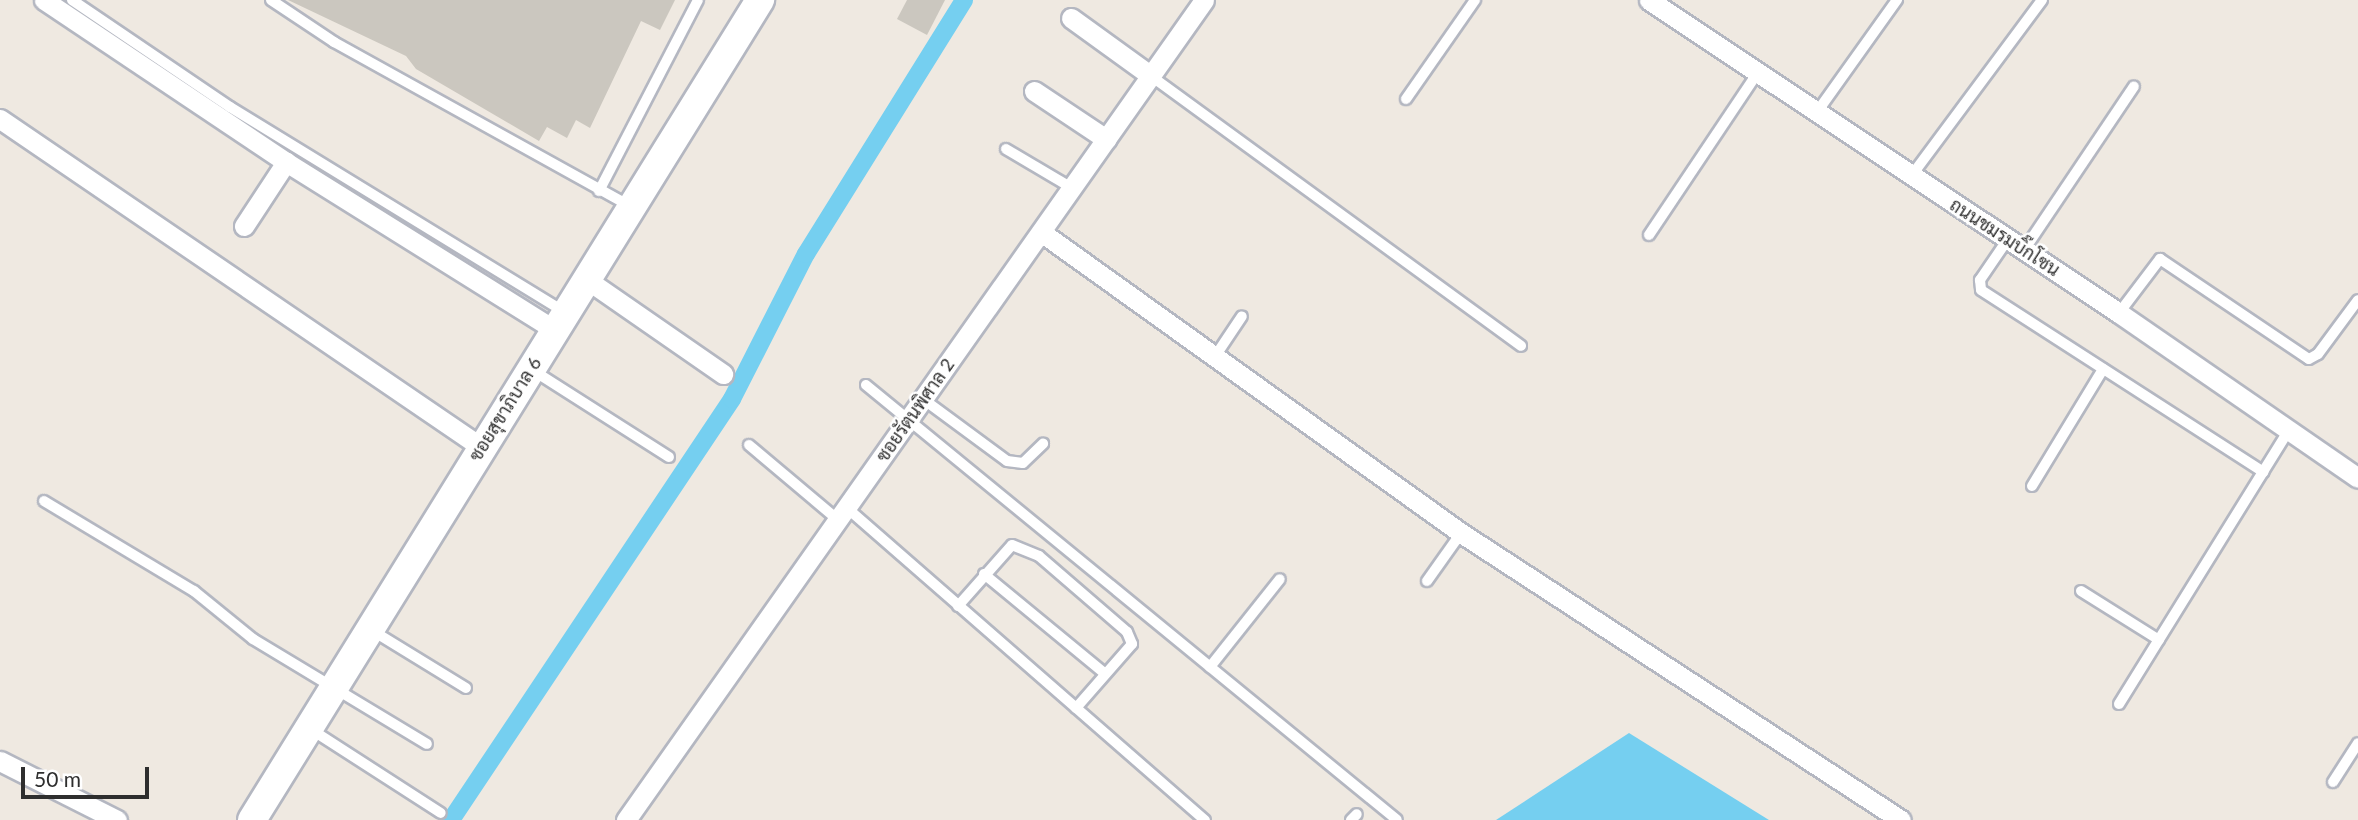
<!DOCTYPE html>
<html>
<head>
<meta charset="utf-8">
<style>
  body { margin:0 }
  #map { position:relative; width:2358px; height:820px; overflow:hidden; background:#efe9e1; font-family:Lato,Sarabun,sans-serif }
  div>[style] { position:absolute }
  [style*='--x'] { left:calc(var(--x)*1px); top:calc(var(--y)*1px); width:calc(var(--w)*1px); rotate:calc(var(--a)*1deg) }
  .water>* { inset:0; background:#75cff0 }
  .canal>* { height:18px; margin:-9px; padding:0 9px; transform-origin:9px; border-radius:9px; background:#75cff0 }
  .building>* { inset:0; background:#cbc7bf }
  .roads { filter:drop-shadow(2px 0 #b4b7c1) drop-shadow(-2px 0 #b4b7c1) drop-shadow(0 2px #b4b7c1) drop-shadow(0 -2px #b4b7c1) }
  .lane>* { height:10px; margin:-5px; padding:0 5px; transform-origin:5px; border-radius:5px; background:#fff }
  .street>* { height:19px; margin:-9.5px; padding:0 9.5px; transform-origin:9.5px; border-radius:9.5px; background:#fff }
  .secondary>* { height:28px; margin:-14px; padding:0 14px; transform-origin:14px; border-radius:14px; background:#fff }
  span { translate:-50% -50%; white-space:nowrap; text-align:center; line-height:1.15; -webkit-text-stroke:5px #fff; paint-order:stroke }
  .street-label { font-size:18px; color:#2e2e2e }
  .scale { position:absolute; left:21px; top:767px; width:128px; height:32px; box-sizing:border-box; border:4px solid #2e2e2e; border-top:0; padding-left:9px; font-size:21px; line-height:24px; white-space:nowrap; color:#2e2e2e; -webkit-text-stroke:5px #fff; paint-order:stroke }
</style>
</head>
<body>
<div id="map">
  <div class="water">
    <div style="clip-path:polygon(1629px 733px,1769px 820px,1496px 820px)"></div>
  </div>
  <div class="canal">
    <div style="--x:451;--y:820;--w:506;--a:-56.28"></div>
    <div style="--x:732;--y:399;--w:163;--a:-63"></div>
    <div style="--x:806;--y:254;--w:299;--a:-58.1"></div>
  </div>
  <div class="building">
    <div style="clip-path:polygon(288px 0,675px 0,660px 30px,641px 21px,590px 128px,576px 120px,567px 138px,547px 127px,539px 141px,416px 69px,406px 56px)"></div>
    <div style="clip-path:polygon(907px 0,945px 0,927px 35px,897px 19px)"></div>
  </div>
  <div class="roads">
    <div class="lane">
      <div style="--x:72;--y:0;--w:191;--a:34.1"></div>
      <div style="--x:230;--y:107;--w:393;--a:31.5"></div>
      <div style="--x:271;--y:0;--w:76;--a:33.7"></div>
      <div style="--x:334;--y:42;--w:336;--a:29"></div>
      <div style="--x:1151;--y:76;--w:458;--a:36.1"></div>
      <div style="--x:1406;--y:99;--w:121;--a:-55.1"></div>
      <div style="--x:1817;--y:112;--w:138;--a:-54.5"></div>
      <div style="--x:1006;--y:149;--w:77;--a:30.6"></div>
      <div style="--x:1912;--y:175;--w:218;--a:-53.4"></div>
      <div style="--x:599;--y:191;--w:215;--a:-62.6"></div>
      <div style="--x:1649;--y:235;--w:196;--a:-56.2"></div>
      <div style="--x:2008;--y:239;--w:50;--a:124.3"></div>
      <div style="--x:1980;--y:280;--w:10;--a:84"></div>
      <div style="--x:1981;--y:290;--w:336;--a:32.8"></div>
      <div style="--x:2024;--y:250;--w:197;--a:-56.1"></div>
      <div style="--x:2119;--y:313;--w:68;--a:-52.8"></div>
      <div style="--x:2160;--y:259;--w:179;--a:33.9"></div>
      <div style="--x:2309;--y:359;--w:10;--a:-29"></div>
      <div style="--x:2318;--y:354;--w:67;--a:-53.5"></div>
      <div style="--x:1214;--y:358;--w:50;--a:-56.3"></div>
      <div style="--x:534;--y:371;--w:160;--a:32.5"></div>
      <div style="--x:866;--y:385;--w:686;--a:39.32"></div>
      <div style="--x:923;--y:399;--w:104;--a:36.4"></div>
      <div style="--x:1007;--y:461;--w:16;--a:7"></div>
      <div style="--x:1023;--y:463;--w:28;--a:-44"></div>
      <div style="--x:749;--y:445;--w:116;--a:40.1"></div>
      <div style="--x:2032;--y:486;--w:137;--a:-58.7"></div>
      <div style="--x:44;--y:501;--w:175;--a:31"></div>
      <div style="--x:194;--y:591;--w:76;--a:39.1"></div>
      <div style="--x:253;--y:639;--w:203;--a:31.1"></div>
      <div style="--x:847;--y:508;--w:475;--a:41.1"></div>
      <div style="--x:984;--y:574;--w:156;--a:39.5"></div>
      <div style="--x:1427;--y:581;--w:59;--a:-54.7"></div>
      <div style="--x:2081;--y:591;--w:92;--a:32.1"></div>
      <div style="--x:958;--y:606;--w:81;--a:-48.5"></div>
      <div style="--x:1012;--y:545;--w:29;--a:22"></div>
      <div style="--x:1039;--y:556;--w:116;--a:40.8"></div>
      <div style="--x:1127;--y:632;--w:13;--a:67"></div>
      <div style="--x:1132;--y:644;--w:85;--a:131.2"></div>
      <div style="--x:373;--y:631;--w:109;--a:31.5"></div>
      <div style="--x:1210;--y:667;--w:112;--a:-51.5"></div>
      <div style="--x:2119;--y:704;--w:322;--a:-58.2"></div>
      <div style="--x:312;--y:730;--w:153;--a:32.8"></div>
      <div style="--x:2333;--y:782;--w:46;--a:-57.3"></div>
      <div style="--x:1351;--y:820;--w:8;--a:-45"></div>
    </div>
    <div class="street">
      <div style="--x:44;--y:0;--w:291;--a:33.8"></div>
      <div style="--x:286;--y:162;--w:317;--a:32"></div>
      <div style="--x:1649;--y:0;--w:565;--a:33.66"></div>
      <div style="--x:2119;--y:313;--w:290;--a:34.6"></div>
      <div style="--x:1071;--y:18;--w:99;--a:35.9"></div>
      <div style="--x:1034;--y:91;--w:87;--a:33.7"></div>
      <div style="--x:0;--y:119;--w:582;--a:34.29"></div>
      <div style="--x:244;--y:226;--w:77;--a:-56.7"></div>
      <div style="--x:1041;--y:232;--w:517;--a:35.63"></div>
      <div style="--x:1461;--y:533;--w:525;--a:33.12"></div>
      <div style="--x:586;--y:279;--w:167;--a:34.7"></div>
      <div style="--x:0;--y:761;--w:131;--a:26.8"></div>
      <div style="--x:626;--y:820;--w:1003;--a:-54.82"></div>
    </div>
    <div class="secondary">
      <div style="--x:252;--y:820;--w:965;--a:-58.22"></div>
    </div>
  </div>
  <div class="street-label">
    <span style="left:2005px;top:237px;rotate:33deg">ถนนชมรมบิ๊กโซน</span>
    <span style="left:505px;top:409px;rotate:-58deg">ซอยสุขาภิบาล 6</span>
    <span style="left:915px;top:410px;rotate:-55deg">ซอยรัตนพิศาล 2</span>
  </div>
  <div class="scale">50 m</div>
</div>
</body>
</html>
